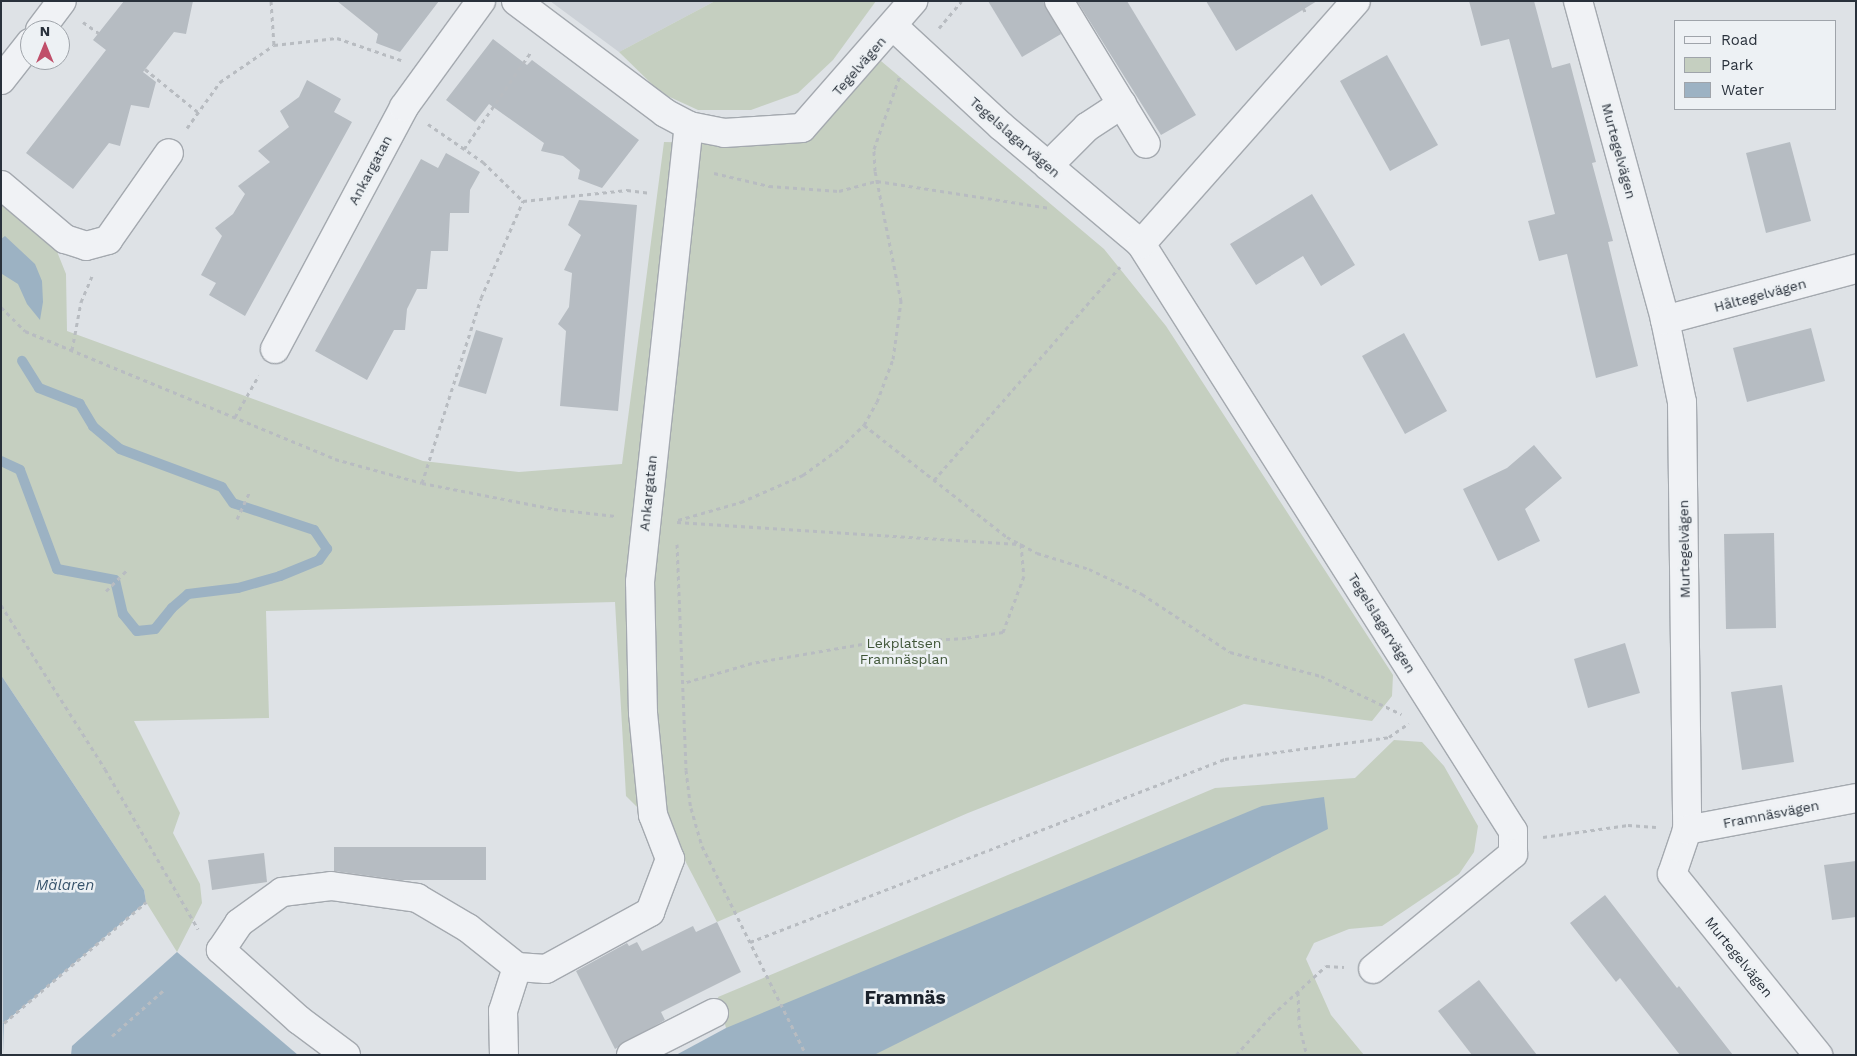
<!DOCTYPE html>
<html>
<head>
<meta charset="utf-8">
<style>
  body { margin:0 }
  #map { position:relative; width:1857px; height:1056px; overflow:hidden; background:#dee2e6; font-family:"Work Sans",sans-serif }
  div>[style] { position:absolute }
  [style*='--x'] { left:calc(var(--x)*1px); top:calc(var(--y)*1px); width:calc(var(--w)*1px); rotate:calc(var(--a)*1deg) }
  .built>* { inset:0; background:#ccd1d7 }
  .green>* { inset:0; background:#c5cfc0 }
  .water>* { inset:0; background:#9cb2c3 }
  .stream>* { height:10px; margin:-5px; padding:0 5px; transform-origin:5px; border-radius:5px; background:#9cb2c3 }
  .building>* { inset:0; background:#b6bcc2 }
  .path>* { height:3px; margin-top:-1.5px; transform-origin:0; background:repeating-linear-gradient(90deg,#b8bcc1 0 4px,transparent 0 8px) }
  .roads { filter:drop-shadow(1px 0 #a4a9af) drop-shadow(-1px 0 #a4a9af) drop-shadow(0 1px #a4a9af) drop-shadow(0 -1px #a4a9af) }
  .minor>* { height:28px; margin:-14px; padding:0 14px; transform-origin:14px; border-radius:14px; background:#f0f2f5 }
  span { translate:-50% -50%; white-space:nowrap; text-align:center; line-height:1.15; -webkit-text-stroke:5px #edf1f4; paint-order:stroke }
  .street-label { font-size:14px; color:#29313b }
  .park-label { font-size:14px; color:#405638 }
  .water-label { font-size:15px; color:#37536b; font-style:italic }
  .district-label { font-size:19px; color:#1b222c; font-weight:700 }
  .frame { position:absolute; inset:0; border:2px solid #29313b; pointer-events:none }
  .legend { position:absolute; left:1674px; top:20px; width:162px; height:90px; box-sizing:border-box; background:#edf1f4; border:1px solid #9fa4aa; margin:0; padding:6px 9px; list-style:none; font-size:15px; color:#29313b }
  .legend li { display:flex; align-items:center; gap:10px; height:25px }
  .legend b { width:25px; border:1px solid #9fa4aa }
  .north { position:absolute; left:20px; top:20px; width:50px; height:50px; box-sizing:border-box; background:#edf1f4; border:1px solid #9fa4aa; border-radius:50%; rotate:0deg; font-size:14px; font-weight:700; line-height:20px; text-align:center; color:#29313b }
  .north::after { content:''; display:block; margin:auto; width:18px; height:22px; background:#c04f6a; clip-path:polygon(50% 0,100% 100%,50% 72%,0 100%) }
</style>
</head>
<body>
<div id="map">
  <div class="built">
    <div style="clip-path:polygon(550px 1px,715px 1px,619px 52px)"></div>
  </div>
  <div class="green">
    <div style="clip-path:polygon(715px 1px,876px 1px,833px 60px,798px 93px,751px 110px,698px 110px,661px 93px,619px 52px)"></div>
    <div style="clip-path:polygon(881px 61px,1104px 249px,1166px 326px,1393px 675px,1392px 696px,1372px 721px,1244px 704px,968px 813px,717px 922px,679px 849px,626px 796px,615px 602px,266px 611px,269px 718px,134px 721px,180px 813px,173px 833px,200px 884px,202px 903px,177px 952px,146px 902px,144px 890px,1px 675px,1px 171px,38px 204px,66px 274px,67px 331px,423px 461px,519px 472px,622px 464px,664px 142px,754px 144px,806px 139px)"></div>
    <div style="clip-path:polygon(1394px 740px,1422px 742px,1444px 766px,1478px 826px,1474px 852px,1459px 874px,1382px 926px,1349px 929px,1314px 943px,1306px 959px,1331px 1015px,1364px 1055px,739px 1055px,726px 1028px,718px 997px,1215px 788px,1355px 778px)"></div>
  </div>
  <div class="water">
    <div style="clip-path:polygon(5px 236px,35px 264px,42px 281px,43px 302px,40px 320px,27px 304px,18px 284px,2px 274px,1px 239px)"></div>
    <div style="clip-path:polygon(1px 675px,144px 890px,146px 902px,4px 1023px,3px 1055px)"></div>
    <div style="clip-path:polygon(1324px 797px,1328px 829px,874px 1055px,676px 1055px,726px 1028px,1262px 806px)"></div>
    <div style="clip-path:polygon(177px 952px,298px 1055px,71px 1055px,72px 1046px)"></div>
  </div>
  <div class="stream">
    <div style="--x:1;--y:461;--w:21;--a:25"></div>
    <div style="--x:20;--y:470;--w:106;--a:69.5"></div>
    <div style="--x:57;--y:569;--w:59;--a:10.7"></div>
    <div style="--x:115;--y:580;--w:35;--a:77"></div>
    <div style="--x:123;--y:614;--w:22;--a:51"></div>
    <div style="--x:137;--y:631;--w:18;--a:-6"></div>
    <div style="--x:155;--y:629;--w:27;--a:-51"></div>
    <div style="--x:172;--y:608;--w:21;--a:-41"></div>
    <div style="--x:188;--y:594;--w:50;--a:-6.8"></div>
    <div style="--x:238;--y:588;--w:44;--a:-15.9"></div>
    <div style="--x:280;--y:576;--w:42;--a:-22.3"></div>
    <div style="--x:319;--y:560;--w:14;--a:-54"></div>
    <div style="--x:327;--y:549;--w:23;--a:-124"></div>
    <div style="--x:314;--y:530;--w:85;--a:-161.6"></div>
    <div style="--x:233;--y:503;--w:19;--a:-125"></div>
    <div style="--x:222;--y:487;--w:109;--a:-159.6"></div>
    <div style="--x:120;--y:449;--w:35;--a:-140"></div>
    <div style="--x:93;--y:426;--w:26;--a:-121"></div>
    <div style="--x:80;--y:404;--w:44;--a:-158.7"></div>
    <div style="--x:39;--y:388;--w:32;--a:-122"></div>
  </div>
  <div class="building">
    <div style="clip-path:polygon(124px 1px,193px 1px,186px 34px,174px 32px,143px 72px,156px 82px,149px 108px,131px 105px,120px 146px,109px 143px,73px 189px,26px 153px,106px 50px,93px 40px)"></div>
    <div style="clip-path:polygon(337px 1px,439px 1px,400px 52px,376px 43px,378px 34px)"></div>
    <div style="clip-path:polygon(988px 1px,1043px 1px,1061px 34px,1022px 57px)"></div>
    <div style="clip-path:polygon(1077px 1px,1127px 1px,1196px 115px,1161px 135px)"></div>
    <div style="clip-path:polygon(1206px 1px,1317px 1px,1236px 51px)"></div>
    <div style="clip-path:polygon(1469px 1px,1534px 1px,1552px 68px,1570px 63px,1596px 162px,1592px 163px,1613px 241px,1608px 242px,1638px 366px,1596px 378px,1567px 254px,1539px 261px,1528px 221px,1555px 214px,1509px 39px,1481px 46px)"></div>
    <div style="clip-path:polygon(493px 39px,527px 65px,532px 60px,639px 140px,602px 188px,578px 179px,580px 170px,563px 156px,541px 151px,544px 143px,489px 104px,475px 122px,446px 100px)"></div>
    <div style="clip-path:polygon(1387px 55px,1438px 145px,1390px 171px,1340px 81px)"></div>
    <div style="clip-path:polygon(307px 80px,341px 99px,334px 112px,352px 122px,245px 316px,209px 295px,216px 283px,201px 275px,222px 236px,215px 228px,233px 214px,245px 194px,238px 186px,270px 162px,258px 151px,289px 127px,280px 111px,299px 97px)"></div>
    <div style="clip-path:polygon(1790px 142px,1811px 221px,1766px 233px,1746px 153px)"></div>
    <div style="clip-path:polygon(446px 153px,480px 172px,470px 190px,469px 213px,450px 213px,448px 251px,431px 251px,427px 289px,417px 289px,407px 309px,405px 330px,394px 330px,367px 380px,315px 351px,421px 159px,438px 168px)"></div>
    <div style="clip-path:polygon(1312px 194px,1355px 265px,1321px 286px,1303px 256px,1256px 285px,1230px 244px)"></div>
    <div style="clip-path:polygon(579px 200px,637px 205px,618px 411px,560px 406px,566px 331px,558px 324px,569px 307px,572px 273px,564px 270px,581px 235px,568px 225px)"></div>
    <div style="clip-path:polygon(1811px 328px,1825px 381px,1747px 402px,1733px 348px)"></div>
    <div style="clip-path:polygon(476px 330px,503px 338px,486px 394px,458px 386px)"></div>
    <div style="clip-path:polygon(1404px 333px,1447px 411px,1405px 434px,1362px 356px)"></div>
    <div style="clip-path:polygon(1534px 445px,1562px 478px,1525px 509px,1540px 541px,1498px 561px,1463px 489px,1507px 468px)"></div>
    <div style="clip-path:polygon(1774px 533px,1776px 628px,1726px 629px,1724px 534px)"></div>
    <div style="clip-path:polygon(1625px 643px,1640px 693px,1588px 708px,1574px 659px)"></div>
    <div style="clip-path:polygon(1782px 685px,1794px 762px,1742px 770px,1731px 692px)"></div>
    <div style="clip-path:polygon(334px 847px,486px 847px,486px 880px,399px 880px,334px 871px)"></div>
    <div style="clip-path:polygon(264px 853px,267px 882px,212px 890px,208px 860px)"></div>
    <div style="clip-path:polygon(1856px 861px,1856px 917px,1832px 920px,1824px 865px)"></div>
    <div style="clip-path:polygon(1605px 895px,1677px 988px,1679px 986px,1733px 1055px,1680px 1055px,1620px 978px,1616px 982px,1570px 923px)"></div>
    <div style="clip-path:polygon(717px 922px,741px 972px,661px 1012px,665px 1020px,615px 1049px,576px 971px,627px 943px,629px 946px,637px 942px,642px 951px,693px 926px,696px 932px)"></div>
    <div style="clip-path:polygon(1479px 980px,1537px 1055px,1472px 1055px,1438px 1011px)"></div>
  </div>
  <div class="path">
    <div style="--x:271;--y:1;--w:44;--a:86.1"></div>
    <div style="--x:1299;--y:1;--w:14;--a:60"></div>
    <div style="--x:83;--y:22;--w:19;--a:35"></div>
    <div style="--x:939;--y:28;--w:35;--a:-50"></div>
    <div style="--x:145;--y:69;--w:68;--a:39.1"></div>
    <div style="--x:428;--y:124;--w:67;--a:34.6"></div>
    <div style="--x:483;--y:162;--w:56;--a:44.3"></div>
    <div style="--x:523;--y:201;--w:105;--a:-6"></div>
    <div style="--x:627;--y:190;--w:24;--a:7"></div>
    <div style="--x:187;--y:128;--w:57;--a:-54.3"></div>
    <div style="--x:220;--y:82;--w:65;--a:-34.4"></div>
    <div style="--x:274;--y:45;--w:63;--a:-6.3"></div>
    <div style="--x:337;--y:38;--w:68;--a:19"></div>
    <div style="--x:464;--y:149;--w:118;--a:-55.4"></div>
    <div style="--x:714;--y:173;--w:57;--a:13.3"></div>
    <div style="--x:769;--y:186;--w:70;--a:4.1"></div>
    <div style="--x:839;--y:191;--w:39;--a:-15"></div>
    <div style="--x:877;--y:181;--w:175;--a:8.9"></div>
    <div style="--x:1;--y:307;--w:34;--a:45"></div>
    <div style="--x:25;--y:331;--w:335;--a:22.4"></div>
    <div style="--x:335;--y:459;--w:90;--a:15.4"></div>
    <div style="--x:422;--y:483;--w:135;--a:11.1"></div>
    <div style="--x:554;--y:509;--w:62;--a:6.4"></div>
    <div style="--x:72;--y:350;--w:49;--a:-79.4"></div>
    <div style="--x:81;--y:302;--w:28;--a:-67"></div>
    <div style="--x:235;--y:417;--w:48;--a:-60.3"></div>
    <div style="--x:864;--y:425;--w:182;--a:38.1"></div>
    <div style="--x:1007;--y:537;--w:34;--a:28"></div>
    <div style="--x:1037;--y:553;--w:54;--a:17.1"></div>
    <div style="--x:1089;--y:569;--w:59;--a:25.3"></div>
    <div style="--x:1142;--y:594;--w:105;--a:33.4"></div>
    <div style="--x:1230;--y:652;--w:94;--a:14.8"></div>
    <div style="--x:1321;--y:676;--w:89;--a:25.4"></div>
    <div style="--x:934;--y:480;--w:283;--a:-48.9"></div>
    <div style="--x:422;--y:483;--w:194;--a:-72.3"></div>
    <div style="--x:481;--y:298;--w:106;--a:-66.6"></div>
    <div style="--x:237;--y:519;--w:29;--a:-65"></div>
    <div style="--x:678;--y:520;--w:66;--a:-15.9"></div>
    <div style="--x:741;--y:502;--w:68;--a:-23.5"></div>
    <div style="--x:803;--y:475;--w:46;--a:-36.1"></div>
    <div style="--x:840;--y:448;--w:33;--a:-44"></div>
    <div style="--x:864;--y:425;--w:26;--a:-61"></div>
    <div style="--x:877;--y:402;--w:46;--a:-69.6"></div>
    <div style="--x:893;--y:359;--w:59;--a:-82.1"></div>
    <div style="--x:901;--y:301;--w:133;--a:-101.3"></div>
    <div style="--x:875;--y:171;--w:22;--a:-93"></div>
    <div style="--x:874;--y:149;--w:78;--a:-70.6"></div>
    <div style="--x:677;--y:522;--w:345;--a:3.7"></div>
    <div style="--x:1021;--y:544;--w:32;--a:85"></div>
    <div style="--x:1024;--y:576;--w:60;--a:110.6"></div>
    <div style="--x:1003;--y:632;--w:37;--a:171"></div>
    <div style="--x:966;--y:638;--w:104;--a:176.7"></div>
    <div style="--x:862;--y:644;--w:112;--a:170.2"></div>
    <div style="--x:752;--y:663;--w:72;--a:163.8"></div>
    <div style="--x:677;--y:544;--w:226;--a:87.7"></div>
    <div style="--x:686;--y:770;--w:38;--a:83"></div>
    <div style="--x:691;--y:808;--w:40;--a:74"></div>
    <div style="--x:702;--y:846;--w:233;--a:63.5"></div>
    <div style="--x:106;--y:591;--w:31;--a:-45"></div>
    <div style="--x:1;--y:605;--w:194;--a:57.6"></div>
    <div style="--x:105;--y:769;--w:185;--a:59.8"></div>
    <div style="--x:1543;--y:837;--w:86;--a:-8"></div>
    <div style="--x:1628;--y:825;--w:28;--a:4"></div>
    <div style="--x:750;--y:942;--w:509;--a:-21.07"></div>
    <div style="--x:1225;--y:759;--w:165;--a:-7.6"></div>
    <div style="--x:1389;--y:737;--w:24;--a:-35"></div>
    <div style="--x:1298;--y:992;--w:32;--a:88"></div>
    <div style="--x:1299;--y:1024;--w:32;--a:76"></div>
    <div style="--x:4;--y:1023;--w:187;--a:-40.4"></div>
    <div style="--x:112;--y:1036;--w:71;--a:-41.6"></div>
    <div style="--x:1236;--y:1055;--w:54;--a:-48"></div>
    <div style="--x:1272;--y:1015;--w:73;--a:-42.2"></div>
    <div style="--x:1326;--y:966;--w:18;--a:3"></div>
  </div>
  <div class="roads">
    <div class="minor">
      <div style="--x:516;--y:1;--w:186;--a:36.9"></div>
      <div style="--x:665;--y:113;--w:27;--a:28"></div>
      <div style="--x:689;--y:126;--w:36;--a:11"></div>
      <div style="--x:724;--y:133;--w:78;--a:-3.7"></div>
      <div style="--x:802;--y:128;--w:169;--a:-48.8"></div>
      <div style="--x:1059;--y:1;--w:167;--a:58.7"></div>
      <div style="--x:1578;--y:1;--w:331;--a:74.7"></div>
      <div style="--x:1665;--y:320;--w:84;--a:78.3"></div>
      <div style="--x:1682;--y:402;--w:428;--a:89.3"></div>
      <div style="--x:1687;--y:830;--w:46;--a:108.8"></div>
      <div style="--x:1672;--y:874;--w:233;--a:51.1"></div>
      <div style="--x:893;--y:26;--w:147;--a:42.8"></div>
      <div style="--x:1001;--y:126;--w:183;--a:40.1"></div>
      <div style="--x:1141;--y:244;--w:695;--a:57.64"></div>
      <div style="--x:1513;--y:831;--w:23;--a:90"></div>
      <div style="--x:1513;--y:854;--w:181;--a:140.6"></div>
      <div style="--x:40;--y:30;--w:36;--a:-53"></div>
      <div style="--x:1;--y:80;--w:47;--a:-51.9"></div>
      <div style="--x:1048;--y:166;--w:55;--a:-45"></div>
      <div style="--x:1087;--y:127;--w:42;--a:-33.3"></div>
      <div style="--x:1;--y:185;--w:84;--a:40.2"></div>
      <div style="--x:65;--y:239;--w:22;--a:18"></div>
      <div style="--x:86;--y:246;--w:23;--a:-15"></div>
      <div style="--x:108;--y:240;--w:106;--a:-55"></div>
      <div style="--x:1141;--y:244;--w:324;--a:-48.5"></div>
      <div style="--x:1665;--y:320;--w:198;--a:-15"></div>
      <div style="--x:275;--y:349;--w:274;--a:-61.9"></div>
      <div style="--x:404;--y:107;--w:131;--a:-54"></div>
      <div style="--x:1687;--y:830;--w:172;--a:-10.7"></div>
      <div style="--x:346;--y:1055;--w:59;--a:-143.3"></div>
      <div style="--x:299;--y:1020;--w:105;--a:-138.1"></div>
      <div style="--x:221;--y:950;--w:32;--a:-56"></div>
      <div style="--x:239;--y:923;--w:53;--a:-35.8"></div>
      <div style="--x:282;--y:892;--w:49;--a:-7"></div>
      <div style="--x:331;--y:886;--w:87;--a:7.9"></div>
      <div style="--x:417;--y:898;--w:59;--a:30.5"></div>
      <div style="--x:468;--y:928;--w:63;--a:38.5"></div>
      <div style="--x:517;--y:967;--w:29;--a:4"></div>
      <div style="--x:546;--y:969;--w:119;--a:-28.7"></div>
      <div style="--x:650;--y:912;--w:57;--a:-69.3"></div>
      <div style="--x:670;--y:859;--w:47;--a:-111.1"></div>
      <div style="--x:653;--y:815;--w:102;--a:-95.6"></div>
      <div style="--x:643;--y:713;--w:131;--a:-91.3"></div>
      <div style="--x:640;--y:582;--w:459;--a:-83.9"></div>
      <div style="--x:504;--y:1055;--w:44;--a:-91.3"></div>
      <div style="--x:503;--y:1011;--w:46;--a:-72.3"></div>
      <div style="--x:631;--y:1055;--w:93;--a:-26.8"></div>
    </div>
  </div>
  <div class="street-label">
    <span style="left:859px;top:66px;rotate:-49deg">Tegelvägen</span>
    <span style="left:1015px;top:137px;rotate:41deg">Tegelslagarvägen</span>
    <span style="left:1619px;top:151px;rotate:75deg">Murtegelvägen</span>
    <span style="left:370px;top:170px;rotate:-62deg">Ankargatan</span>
    <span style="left:1760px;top:295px;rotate:-15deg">Håltegelvägen</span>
    <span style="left:648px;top:493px;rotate:-84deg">Ankargatan</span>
    <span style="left:1684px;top:549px;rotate:-91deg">Murtegelvägen</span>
    <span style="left:1382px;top:623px;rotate:58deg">Tegelslagarvägen</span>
    <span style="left:1771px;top:814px;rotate:-11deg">Framnäsvägen</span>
    <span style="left:1739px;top:957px;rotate:51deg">Murtegelvägen</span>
  </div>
  <div class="park-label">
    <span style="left:904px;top:651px">Lekplatsen<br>Framnäsplan</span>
  </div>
  <div class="water-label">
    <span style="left:65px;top:886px">Mälaren</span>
  </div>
  <div class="district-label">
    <span style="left:905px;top:998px">Framnäs</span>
  </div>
  <div class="frame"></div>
  <ul class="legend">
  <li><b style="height:6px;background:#f0f2f5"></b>Road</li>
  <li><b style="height:14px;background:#c5cfc0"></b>Park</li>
  <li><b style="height:14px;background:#9cb2c3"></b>Water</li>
  </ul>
  <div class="north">N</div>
</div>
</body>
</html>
